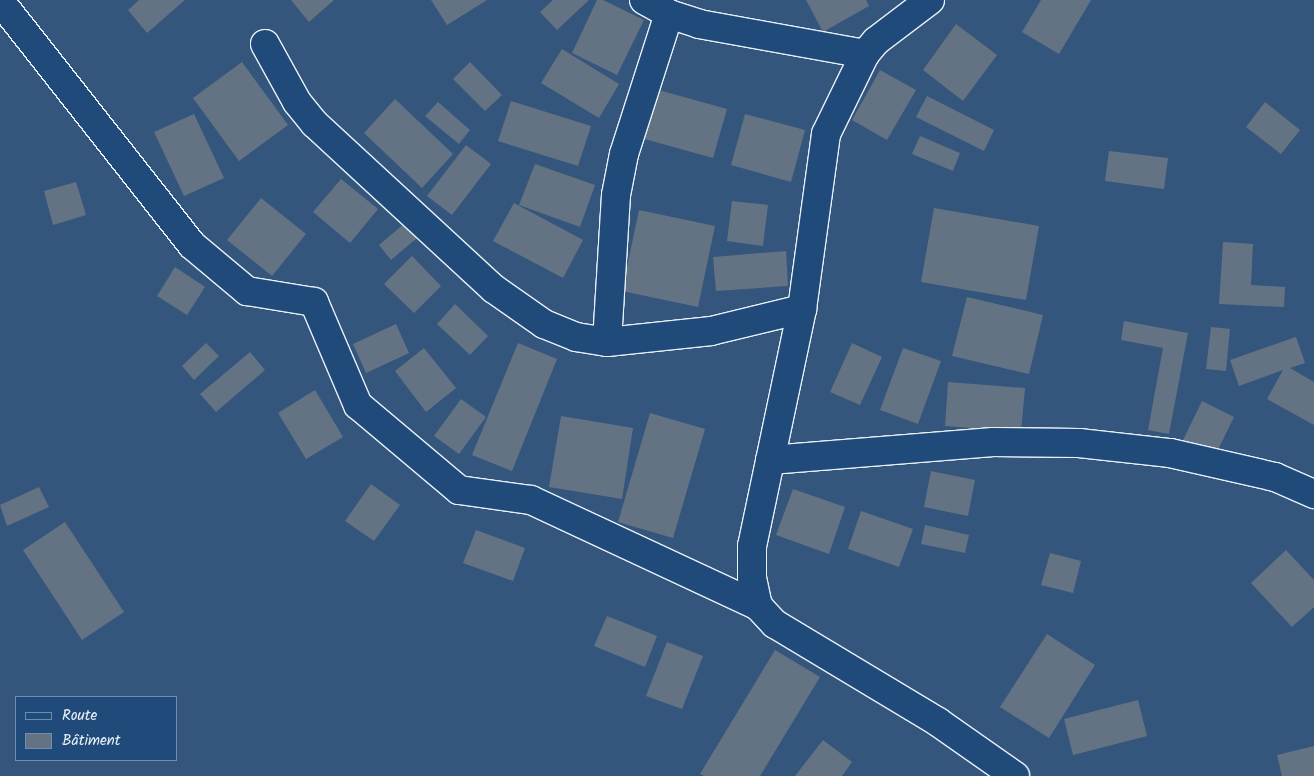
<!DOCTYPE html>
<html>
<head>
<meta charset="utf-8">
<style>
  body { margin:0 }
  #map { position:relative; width:1314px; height:776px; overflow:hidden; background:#34567d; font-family:Kalam,sans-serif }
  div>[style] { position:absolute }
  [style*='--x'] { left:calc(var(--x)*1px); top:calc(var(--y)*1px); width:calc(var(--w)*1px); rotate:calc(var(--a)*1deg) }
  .building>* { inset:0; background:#647383 }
  .roads { filter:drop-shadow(1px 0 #e8f1f8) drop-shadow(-1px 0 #e8f1f8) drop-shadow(0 1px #e8f1f8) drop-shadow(0 -1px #e8f1f8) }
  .minor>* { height:28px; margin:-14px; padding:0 14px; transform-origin:14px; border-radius:14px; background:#1f4a7a }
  span { translate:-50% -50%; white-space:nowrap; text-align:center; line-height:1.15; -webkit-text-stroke:5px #1f4a7a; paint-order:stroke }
  .legend { position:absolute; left:15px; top:696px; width:162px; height:65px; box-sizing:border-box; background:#1f4a7a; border:1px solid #6f8dac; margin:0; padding:6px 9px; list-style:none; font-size:15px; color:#e8f1f8 }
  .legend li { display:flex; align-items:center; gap:10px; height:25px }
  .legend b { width:25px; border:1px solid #6f8dac }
</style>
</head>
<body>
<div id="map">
  <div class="building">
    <div style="clip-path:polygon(139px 0,185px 0,147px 33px,128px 10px)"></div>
    <div style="clip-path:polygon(291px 0,334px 0,309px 22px)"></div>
    <div style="clip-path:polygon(431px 0,487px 0,447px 25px)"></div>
    <div style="clip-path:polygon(553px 0,589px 0,557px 30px,540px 12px)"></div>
    <div style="clip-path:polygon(597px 0,603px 0,644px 20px,617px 75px,572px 53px)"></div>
    <div style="clip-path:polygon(806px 0,866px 0,869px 6px,823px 32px)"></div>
    <div style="clip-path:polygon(1041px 0,1091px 0,1059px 54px,1022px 32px)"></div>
    <div style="clip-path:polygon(956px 24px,997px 55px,963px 101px,923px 70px)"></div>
    <div style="clip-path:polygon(562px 49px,619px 84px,599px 118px,541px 83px)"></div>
    <div style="clip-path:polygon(242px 62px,288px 125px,239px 161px,193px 98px)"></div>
    <div style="clip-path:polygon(470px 62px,502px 95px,485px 111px,453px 79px)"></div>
    <div style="clip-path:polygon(880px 70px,916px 90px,887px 140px,852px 120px)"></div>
    <div style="clip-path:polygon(655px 89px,727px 109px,713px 158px,641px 138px)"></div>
    <div style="clip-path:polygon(927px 96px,994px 130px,984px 151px,916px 117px)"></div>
    <div style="clip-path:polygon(395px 99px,453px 154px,422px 188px,364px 133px)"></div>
    <div style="clip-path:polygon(511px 101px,591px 126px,578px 166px,498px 141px)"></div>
    <div style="clip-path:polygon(438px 102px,470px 130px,459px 144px,425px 116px)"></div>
    <div style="clip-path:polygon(1265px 102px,1300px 130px,1281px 154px,1246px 127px)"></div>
    <div style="clip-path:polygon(194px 114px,224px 178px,184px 196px,154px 132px)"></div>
    <div style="clip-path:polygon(745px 114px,805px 130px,791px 182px,731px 165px)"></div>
    <div style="clip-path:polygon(920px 136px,960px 153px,953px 171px,912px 154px)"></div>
    <div style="clip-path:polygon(466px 145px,491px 164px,452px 215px,427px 196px)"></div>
    <div style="clip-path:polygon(1109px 151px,1168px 158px,1164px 189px,1105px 181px)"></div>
    <div style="clip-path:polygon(535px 164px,595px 185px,580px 227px,519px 205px)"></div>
    <div style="clip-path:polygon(341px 179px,378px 209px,350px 243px,313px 212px)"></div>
    <div style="clip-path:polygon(76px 182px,86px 215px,53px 225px,44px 191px)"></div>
    <div style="clip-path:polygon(261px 198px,306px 234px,272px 276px,227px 240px)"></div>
    <div style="clip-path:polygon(732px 201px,768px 205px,763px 246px,727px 241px)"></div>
    <div style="clip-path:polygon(514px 203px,583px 240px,563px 278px,493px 241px)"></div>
    <div style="clip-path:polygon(934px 208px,1039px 226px,1026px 300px,921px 282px)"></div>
    <div style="clip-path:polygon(639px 210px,715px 226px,698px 307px,622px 291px)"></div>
    <div style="clip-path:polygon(405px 223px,417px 238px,391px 260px,379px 245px)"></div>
    <div style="clip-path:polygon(1223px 242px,1253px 244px,1251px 285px,1285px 287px,1284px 307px,1219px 304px)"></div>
    <div style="clip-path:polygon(786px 251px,788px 286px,716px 291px,713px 257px)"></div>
    <div style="clip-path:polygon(412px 256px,441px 286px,414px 313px,384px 284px)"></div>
    <div style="clip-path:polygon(175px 267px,205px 287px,187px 315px,157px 296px)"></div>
    <div style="clip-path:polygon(967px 297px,1043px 315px,1029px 374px,952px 356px)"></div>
    <div style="clip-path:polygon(455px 304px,488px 336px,470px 355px,437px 324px)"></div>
    <div style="clip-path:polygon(1124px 321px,1188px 333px,1169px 434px,1148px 430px,1163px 348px,1121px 340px)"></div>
    <div style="clip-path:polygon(396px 324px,409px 353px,366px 373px,353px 344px)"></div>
    <div style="clip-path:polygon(1211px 327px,1230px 329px,1226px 371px,1206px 369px)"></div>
    <div style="clip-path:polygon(1296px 337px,1305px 363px,1290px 368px,1314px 382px,1314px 425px,1267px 399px,1283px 370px,1239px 386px,1230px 360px)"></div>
    <div style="clip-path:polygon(206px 343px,219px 356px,194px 380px,182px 366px)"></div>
    <div style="clip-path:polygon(518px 343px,557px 359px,512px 471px,472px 455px)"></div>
    <div style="clip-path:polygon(852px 343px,882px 357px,860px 405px,830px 392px)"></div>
    <div style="clip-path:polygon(424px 348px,456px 388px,426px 412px,395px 371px)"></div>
    <div style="clip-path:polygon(903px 348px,941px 361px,918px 424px,880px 410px)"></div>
    <div style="clip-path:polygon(250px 352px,265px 370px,216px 412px,200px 394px)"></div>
    <div style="clip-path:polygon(948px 382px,1025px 388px,1021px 432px,945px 426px)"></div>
    <div style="clip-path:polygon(315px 390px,343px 437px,306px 459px,278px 413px)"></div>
    <div style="clip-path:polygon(461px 399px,486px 417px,459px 454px,434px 436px)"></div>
    <div style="clip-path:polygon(1202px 401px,1234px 417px,1214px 458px,1182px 442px)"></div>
    <div style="clip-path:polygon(650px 413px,705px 429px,673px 538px,618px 522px)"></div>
    <div style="clip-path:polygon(561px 416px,633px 428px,622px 499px,549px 487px)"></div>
    <div style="clip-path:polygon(931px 471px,975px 480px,968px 516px,924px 507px)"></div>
    <div style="clip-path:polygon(371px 484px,400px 505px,374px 541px,345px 521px)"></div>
    <div style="clip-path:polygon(39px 487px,49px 507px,7px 526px,0 505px)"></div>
    <div style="clip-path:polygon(793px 489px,845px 507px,829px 554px,776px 535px)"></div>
    <div style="clip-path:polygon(861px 511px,913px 529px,899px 567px,848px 549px)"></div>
    <div style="clip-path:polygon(65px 522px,124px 612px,82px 640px,23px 550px)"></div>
    <div style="clip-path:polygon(925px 525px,969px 535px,965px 553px,921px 544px)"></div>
    <div style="clip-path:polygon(476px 530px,525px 548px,513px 581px,463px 563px)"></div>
    <div style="clip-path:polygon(1286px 550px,1314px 580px,1314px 607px,1292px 627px,1251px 583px)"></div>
    <div style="clip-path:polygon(1050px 553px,1081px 561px,1073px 593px,1041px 585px)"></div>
    <div style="clip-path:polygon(607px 616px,657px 636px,645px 667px,594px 646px)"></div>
    <div style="clip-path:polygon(1047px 634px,1095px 665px,1049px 738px,1000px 707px)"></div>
    <div style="clip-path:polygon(667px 642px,703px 656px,682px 709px,646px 696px)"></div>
    <div style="clip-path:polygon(775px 650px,820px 677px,760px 776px,704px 776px,700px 774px)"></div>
    <div style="clip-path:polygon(1138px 700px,1147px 736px,1073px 755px,1064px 719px)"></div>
    <div style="clip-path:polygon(823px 740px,852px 762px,842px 776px,795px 776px)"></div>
    <div style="clip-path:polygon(1314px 746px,1314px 776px,1282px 776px,1277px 755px)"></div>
  </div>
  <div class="roads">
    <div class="minor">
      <div style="--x:644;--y:0;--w:29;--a:29"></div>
      <div style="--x:669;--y:14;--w:32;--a:18"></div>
      <div style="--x:699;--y:24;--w:169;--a:10.2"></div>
      <div style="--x:930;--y:0;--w:68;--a:142.8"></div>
      <div style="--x:876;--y:41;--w:17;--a:130"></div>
      <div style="--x:865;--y:54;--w:89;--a:116"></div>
      <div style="--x:826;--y:134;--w:177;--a:97.8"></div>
      <div style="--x:802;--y:309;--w:242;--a:101.9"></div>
      <div style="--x:752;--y:546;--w:32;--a:90"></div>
      <div style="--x:752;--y:578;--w:29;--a:78"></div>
      <div style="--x:758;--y:606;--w:25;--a:47"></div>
      <div style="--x:775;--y:624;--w:190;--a:31"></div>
      <div style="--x:938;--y:722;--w:94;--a:35"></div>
      <div style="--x:0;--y:1;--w:310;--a:51.8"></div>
      <div style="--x:192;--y:245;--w:72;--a:39.9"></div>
      <div style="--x:247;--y:291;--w:68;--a:9.3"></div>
      <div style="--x:314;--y:302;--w:112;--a:66.9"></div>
      <div style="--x:358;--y:405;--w:132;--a:40.1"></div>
      <div style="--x:459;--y:490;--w:73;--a:7.9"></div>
      <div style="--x:531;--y:500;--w:251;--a:25"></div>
      <div style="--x:265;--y:44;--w:66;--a:61.1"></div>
      <div style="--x:297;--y:102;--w:28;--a:51"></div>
      <div style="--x:315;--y:124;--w:243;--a:42.7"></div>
      <div style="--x:494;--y:289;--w:61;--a:35"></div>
      <div style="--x:544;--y:324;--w:35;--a:22"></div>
      <div style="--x:576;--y:337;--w:31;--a:9"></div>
      <div style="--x:607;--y:342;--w:105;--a:-6"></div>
      <div style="--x:711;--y:331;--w:94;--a:-13.6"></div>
      <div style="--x:607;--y:342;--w:147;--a:-86.5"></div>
      <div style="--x:616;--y:195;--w:42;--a:-79"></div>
      <div style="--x:624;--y:154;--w:147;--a:-72.2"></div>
      <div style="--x:770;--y:460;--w:224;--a:-4.6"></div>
      <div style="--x:993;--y:442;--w:86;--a:0.7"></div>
      <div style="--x:1079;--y:443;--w:92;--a:6.3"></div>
      <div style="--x:1170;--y:453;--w:108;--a:12.9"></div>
      <div style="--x:1275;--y:477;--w:43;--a:23.6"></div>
    </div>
  </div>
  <ul class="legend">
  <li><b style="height:6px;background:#1f4a7a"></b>Route</li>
  <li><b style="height:14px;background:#647383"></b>Bâtiment</li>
  </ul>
</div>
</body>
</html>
